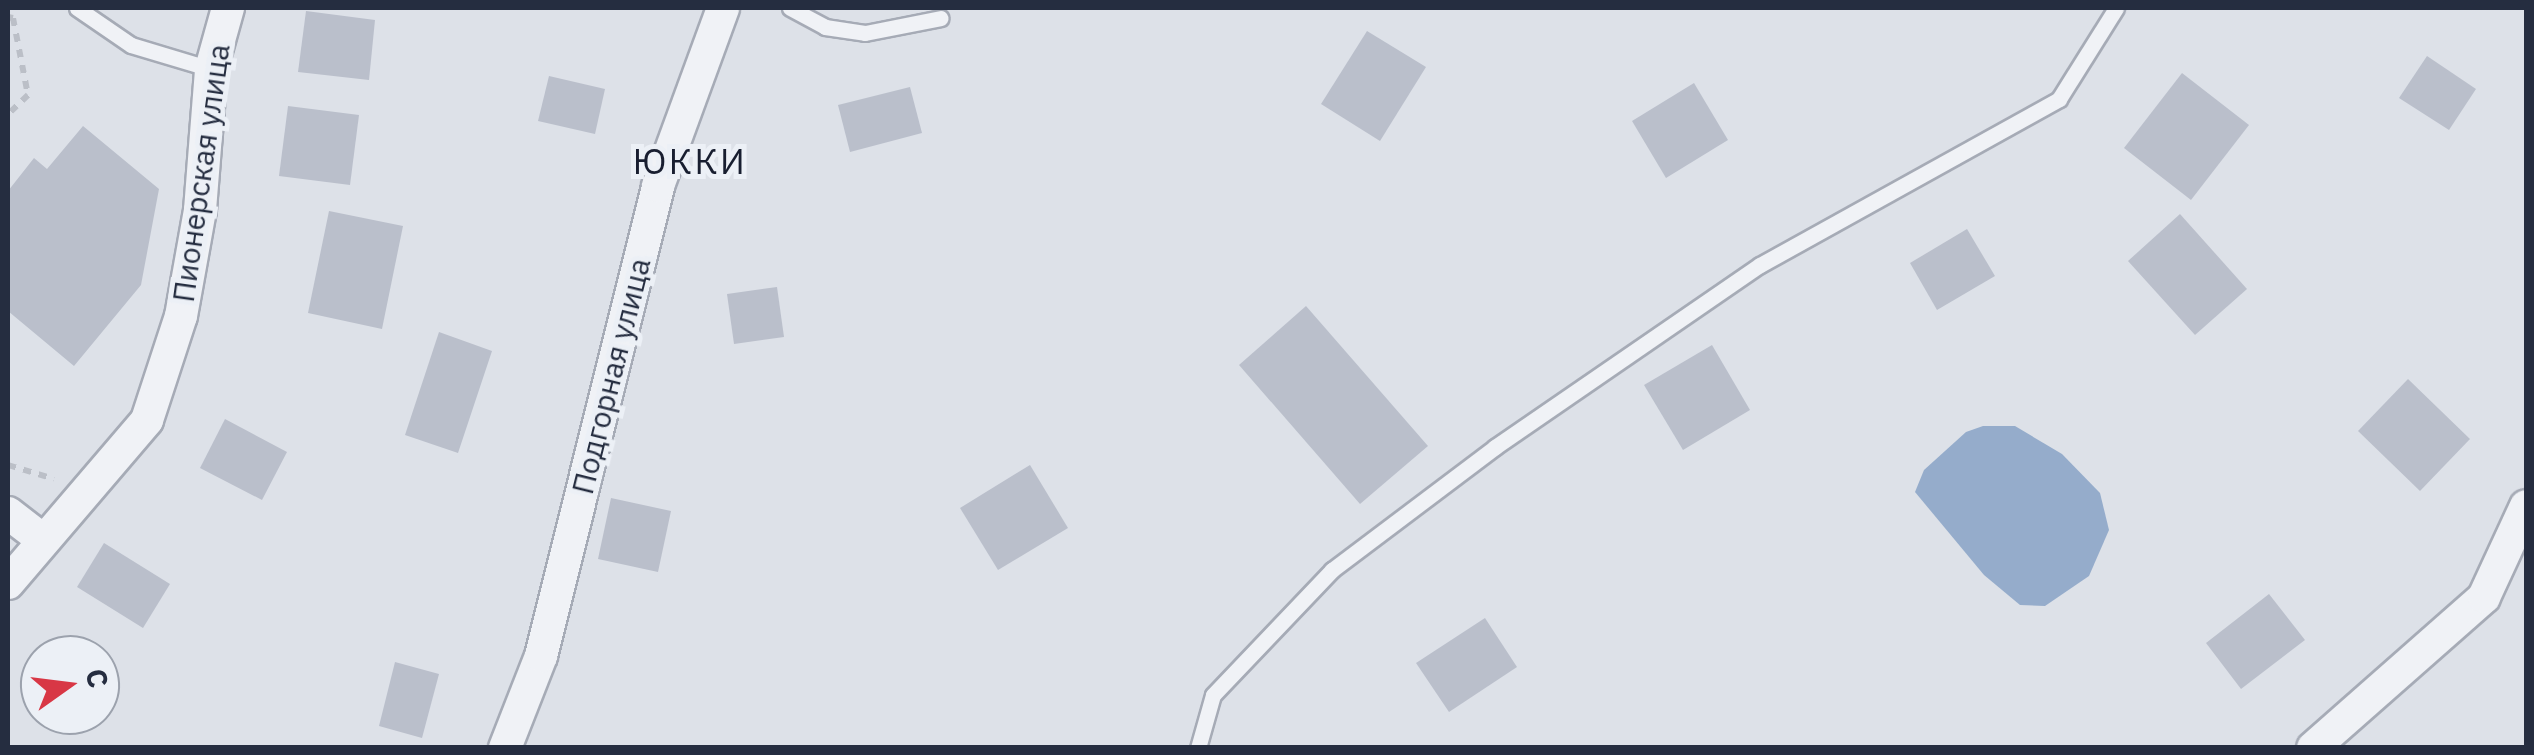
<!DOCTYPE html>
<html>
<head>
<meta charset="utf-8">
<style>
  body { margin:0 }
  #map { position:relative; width:2534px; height:755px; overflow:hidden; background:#dde1e8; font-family:"IBM Plex Sans",sans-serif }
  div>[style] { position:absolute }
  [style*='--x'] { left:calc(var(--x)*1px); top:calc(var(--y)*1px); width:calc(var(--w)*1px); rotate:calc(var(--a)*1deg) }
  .water>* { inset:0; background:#95accb }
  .building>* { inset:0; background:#babfcb }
  .path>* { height:6px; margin-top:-3px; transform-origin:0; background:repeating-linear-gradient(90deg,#bbbfc7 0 8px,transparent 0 16px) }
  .roads { filter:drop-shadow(2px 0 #a6abb6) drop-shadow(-2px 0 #a6abb6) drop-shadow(0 2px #a6abb6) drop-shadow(0 -2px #a6abb6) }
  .lane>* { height:15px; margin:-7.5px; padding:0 7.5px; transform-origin:7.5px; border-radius:7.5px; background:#f0f2f6 }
  .street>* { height:32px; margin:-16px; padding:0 16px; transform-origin:16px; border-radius:16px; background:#f0f2f6 }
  span { translate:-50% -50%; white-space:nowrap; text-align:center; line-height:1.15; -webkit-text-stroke:10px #ecf0f6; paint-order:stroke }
  .street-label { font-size:30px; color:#252d40 }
  .quarter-label { font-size:35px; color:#181e30; letter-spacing:2.5px }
  .frame { position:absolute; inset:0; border:10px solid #252d40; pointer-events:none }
  .north { position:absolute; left:20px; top:635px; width:100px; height:100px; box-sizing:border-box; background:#ecf0f6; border:2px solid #9ca2ad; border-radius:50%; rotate:76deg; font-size:28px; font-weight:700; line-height:40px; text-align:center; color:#252d40 }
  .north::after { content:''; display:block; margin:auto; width:35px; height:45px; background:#d83745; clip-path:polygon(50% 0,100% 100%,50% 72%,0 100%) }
</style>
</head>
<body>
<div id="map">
  <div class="water">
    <div style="clip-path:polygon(1983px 426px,2015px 426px,2062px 454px,2100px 493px,2109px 530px,2089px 576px,2045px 606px,2020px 605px,1984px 575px,1915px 492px,1924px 470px,1966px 432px)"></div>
  </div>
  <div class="building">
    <div style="clip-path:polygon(306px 11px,375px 20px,369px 80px,298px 72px)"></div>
    <div style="clip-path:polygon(1367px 31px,1426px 67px,1380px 141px,1321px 104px)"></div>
    <div style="clip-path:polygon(2427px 56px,2476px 89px,2449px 130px,2399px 98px)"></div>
    <div style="clip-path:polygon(2182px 73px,2249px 125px,2191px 200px,2124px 148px)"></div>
    <div style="clip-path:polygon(549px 76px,605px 89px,595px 134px,538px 121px)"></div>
    <div style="clip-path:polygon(1694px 83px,1728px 140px,1666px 178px,1632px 121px)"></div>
    <div style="clip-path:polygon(910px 87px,922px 133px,850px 152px,838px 105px)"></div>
    <div style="clip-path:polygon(288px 106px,359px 115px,350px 185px,279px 176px)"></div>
    <div style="clip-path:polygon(83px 126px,159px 189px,141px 285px,74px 366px,8px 311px,8px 191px,34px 158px,47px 169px)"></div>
    <div style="clip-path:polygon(329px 211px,403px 226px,382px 329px,308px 313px)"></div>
    <div style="clip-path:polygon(2180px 214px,2247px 289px,2195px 335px,2128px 261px)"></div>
    <div style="clip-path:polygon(1967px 229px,1995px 276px,1937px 310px,1910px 263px)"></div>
    <div style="clip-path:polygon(777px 287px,784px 337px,734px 344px,727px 294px)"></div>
    <div style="clip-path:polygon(1306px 306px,1428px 446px,1360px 504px,1239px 365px)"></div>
    <div style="clip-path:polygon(439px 332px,492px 351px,458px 453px,405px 435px)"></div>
    <div style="clip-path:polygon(1712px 345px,1750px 410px,1683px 450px,1644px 385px)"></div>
    <div style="clip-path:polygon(2408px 379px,2470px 439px,2420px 491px,2358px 431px)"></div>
    <div style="clip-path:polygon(225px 419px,287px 452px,262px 500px,200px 468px)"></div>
    <div style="clip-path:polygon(1030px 465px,1068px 528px,998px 570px,960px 508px)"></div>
    <div style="clip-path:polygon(611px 498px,671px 511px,658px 572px,598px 559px)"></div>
    <div style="clip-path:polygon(104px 543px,170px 584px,143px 628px,77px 587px)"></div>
    <div style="clip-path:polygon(2269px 594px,2305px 640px,2241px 689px,2206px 643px)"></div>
    <div style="clip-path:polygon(1485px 618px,1517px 667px,1449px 712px,1416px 663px)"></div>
    <div style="clip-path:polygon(395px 662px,439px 674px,422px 738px,379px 726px)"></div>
  </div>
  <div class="path">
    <div style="--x:8;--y:17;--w:5;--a:11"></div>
    <div style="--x:13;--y:18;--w:78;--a:79"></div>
    <div style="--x:28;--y:95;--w:28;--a:136"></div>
    <div style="--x:8;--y:465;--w:48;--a:16.9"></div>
  </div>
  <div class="roads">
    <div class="lane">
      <div style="--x:77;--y:8;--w:65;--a:34.4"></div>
      <div style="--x:131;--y:45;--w:84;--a:16.7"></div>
      <div style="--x:790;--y:8;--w:40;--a:28"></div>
      <div style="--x:825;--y:27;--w:40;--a:8.5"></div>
      <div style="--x:865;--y:33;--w:77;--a:-11.2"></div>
      <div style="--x:1198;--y:748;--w:55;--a:-74.2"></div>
      <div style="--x:1213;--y:695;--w:173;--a:-46.4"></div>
      <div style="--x:1332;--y:570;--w:204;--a:-37"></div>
      <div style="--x:1495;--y:447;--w:321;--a:-34.5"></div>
      <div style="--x:1760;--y:265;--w:342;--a:-29"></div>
      <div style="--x:2059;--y:99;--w:107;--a:-57.9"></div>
    </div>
    <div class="street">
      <div style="--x:8;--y:513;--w:44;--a:37.6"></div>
      <div style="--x:8;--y:583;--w:214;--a:-49.5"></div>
      <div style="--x:147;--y:420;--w:109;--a:-71.9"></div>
      <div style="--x:181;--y:316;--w:108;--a:-79.8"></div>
      <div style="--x:200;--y:210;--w:141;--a:-85.5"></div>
      <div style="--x:211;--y:69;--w:63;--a:-74.4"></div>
      <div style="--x:505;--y:748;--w:99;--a:-68.6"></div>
      <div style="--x:541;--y:656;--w:484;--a:-76"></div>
      <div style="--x:658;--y:186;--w:189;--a:-69.9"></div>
      <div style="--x:2313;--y:748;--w:228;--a:-41.4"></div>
      <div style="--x:2484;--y:597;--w:100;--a:-65.2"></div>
    </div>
  </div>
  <div class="street-label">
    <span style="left:201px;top:173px;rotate:-82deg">Пионерская улица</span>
    <span style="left:611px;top:376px;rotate:-76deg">Подгорная улица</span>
  </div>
  <div class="quarter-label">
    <span style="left:690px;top:161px">ЮККИ</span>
  </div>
  <div class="frame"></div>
  <div class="north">С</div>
</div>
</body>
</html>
